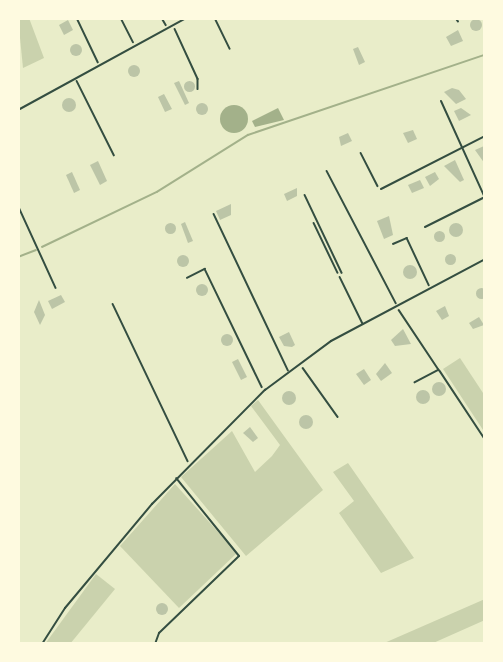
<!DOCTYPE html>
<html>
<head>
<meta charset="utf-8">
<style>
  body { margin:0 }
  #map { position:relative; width:503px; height:662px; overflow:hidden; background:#e9edc9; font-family:"Nunito Sans",sans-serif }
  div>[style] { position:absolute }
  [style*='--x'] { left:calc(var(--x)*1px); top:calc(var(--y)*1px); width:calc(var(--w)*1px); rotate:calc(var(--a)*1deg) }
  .green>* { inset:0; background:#cad2ad }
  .water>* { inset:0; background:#a3b18a }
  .round { border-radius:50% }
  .stream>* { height:1.5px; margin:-0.75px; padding:0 0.75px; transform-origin:0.75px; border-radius:0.75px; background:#a3b18a }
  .building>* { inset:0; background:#bcc5a7 }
  .path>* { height:1.5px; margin:-0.75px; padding:0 0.75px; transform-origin:0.75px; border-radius:0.75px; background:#344e41 }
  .service>* { height:1.5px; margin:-0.75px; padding:0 0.75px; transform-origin:0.75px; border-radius:0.75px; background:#344e41 }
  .minor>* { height:2px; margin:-1px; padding:0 1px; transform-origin:1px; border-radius:1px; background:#344e41 }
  span { translate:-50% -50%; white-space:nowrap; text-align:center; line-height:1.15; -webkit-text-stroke:4.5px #fefae0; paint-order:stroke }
  .frame { position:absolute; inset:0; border:20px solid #fefae0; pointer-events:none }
</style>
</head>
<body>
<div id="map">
  <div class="green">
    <div style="clip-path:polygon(18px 18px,29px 18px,44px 58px,23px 68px)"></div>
    <div style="clip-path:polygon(460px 358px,485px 396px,485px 433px,443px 369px)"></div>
    <div style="clip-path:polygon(258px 400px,323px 490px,246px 556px,181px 477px,232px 431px,255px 472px,272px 456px,280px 445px,251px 406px)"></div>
    <div style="clip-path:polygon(348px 463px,414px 558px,381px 573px,348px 526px,339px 513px,354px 501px,333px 472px)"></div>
    <div style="clip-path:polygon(175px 484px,237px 553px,179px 608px,120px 546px)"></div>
    <div style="clip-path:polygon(96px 574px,115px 589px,70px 644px,45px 644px)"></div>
    <div style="clip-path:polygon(485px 599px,485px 620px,431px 644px,382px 644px)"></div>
  </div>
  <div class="water">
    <div class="round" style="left:220px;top:105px;width:28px;height:28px"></div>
    <div style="clip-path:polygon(278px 108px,284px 120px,255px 127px,252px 121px)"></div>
  </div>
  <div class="stream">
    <div style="--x:42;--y:247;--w:127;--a:-25.6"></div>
    <div style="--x:157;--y:192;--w:107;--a:-32.1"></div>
    <div style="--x:248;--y:135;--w:250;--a:-18.7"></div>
    <div style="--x:18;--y:257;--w:19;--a:-21"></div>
  </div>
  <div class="building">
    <div class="round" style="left:470px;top:19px;width:12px;height:12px"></div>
    <div style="clip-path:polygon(68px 20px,73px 30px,64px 35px,59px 25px)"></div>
    <div style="clip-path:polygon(458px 30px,463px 41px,451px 46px,446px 37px)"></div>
    <div class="round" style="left:70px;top:44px;width:12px;height:12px"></div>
    <div style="clip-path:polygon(358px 47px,365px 62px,359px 65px,353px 49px)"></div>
    <div class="round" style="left:128px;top:65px;width:12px;height:12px"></div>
    <div class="round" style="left:183.5px;top:80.5px;width:11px;height:11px"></div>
    <div style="clip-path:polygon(179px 81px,189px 103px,185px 105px,174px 83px)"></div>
    <div style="clip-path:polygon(452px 88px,459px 90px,466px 99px,456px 104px,444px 92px)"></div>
    <div style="clip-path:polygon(164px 94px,172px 109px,165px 112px,158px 97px)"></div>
    <div class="round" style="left:62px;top:98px;width:14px;height:14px"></div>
    <div class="round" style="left:196px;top:103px;width:12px;height:12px"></div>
    <div style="clip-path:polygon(461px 108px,471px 115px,459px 121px,454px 111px)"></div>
    <div style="clip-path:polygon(413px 130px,417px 139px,408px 143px,403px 133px)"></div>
    <div style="clip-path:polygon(348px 133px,352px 141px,341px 146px,339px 137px)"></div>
    <div style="clip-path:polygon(484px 146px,485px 148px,485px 164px,475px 150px)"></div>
    <div style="clip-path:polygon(455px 160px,464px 180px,460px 182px,444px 166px)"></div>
    <div style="clip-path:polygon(98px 161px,107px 181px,100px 185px,90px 165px)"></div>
    <div style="clip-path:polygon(72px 172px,80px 190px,74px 193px,66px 175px)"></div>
    <div style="clip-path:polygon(435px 172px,439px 179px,430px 186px,425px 177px)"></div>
    <div style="clip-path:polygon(420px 180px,424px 188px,412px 193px,408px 185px)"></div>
    <div style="clip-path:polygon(297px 188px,297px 196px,287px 201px,284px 194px)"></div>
    <div style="clip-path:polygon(231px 204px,231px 215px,220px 220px,216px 211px)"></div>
    <div style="clip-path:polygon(389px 216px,393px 235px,384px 239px,377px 221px)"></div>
    <div style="clip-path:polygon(185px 222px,193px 241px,188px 243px,181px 224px)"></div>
    <div class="round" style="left:164.5px;top:222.5px;width:11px;height:11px"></div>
    <div class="round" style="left:449px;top:223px;width:14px;height:14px"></div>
    <div class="round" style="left:433.5px;top:230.5px;width:11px;height:11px"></div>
    <div class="round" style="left:444.5px;top:253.5px;width:11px;height:11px"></div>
    <div class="round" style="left:177px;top:255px;width:12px;height:12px"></div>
    <div class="round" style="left:403px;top:265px;width:14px;height:14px"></div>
    <div class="round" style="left:196px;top:284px;width:12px;height:12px"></div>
    <div class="round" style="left:475.5px;top:287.5px;width:11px;height:11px"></div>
    <div style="clip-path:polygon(61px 295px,65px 302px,52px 309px,48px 301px)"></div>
    <div style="clip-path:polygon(39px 300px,45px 315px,40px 325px,34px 312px)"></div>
    <div style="clip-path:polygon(445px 306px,449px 316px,442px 320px,436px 311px)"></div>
    <div style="clip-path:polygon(479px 317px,484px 325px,473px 329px,469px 323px)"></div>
    <div style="clip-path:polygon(403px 329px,411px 344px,395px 346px,391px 340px)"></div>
    <div style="clip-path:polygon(289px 332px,295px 345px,292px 347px,284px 346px,279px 337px)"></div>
    <div class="round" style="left:221px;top:334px;width:12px;height:12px"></div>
    <div style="clip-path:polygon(238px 359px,247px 377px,241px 380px,232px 362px)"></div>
    <div style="clip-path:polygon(385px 363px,392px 373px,381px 381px,376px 374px)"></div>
    <div style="clip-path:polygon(364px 369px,371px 380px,364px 385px,356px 374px)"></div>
    <div class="round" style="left:432px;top:382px;width:14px;height:14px"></div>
    <div class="round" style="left:416px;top:390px;width:14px;height:14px"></div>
    <div class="round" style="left:282px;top:391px;width:14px;height:14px"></div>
    <div class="round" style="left:299px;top:415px;width:14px;height:14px"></div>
    <div style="clip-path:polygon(250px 427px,258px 438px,253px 442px,243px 433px)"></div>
    <div class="round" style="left:156px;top:603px;width:12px;height:12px"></div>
  </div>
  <div class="path">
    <div style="--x:77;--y:18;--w:49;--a:64.5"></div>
    <div style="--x:121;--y:18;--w:27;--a:63"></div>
    <div style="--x:162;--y:18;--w:8;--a:60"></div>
    <div style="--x:215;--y:18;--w:34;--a:64"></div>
    <div style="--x:175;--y:29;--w:55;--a:65.3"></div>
    <div style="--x:198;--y:79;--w:10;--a:90"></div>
    <div style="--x:77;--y:81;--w:83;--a:63.4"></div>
    <div style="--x:361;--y:153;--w:37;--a:63"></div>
    <div style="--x:327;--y:171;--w:149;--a:62.4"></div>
    <div style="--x:305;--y:195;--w:86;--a:64.6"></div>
    <div style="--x:18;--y:205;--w:91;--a:65.4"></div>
    <div style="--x:214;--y:214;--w:173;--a:64.6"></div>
    <div style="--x:314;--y:223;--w:55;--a:64.4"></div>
    <div style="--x:393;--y:244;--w:15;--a:-23"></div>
    <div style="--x:407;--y:238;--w:52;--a:64.9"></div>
    <div style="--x:187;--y:278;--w:20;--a:-27"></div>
    <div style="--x:205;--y:269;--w:131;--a:64.2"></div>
    <div style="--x:113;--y:304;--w:174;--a:64.5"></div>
    <div style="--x:399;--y:310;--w:72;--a:56.3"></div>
    <div style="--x:439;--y:370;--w:27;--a:152"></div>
    <div style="--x:303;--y:368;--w:60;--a:54.5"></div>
    <div style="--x:440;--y:371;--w:82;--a:56.5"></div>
  </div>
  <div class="service">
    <div style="--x:456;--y:18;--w:4;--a:56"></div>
    <div style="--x:340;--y:277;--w:52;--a:63.9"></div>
  </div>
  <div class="minor">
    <div style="--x:441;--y:101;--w:107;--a:65.6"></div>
    <div style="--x:18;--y:110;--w:192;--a:-28.7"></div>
    <div style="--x:381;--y:189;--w:117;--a:-27"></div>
    <div style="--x:425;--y:227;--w:67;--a:-26.6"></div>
    <div style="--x:42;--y:644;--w:43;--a:-57.4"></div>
    <div style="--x:65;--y:608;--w:136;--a:-50.1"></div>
    <div style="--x:152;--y:504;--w:161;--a:-45.3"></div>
    <div style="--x:265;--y:390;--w:82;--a:-36.6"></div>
    <div style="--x:331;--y:341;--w:174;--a:-28"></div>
    <div style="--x:155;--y:644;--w:12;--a:-70"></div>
    <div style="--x:159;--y:633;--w:111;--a:-43.9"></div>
    <div style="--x:239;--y:556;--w:100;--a:-128.9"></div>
  </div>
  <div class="frame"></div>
</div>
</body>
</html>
